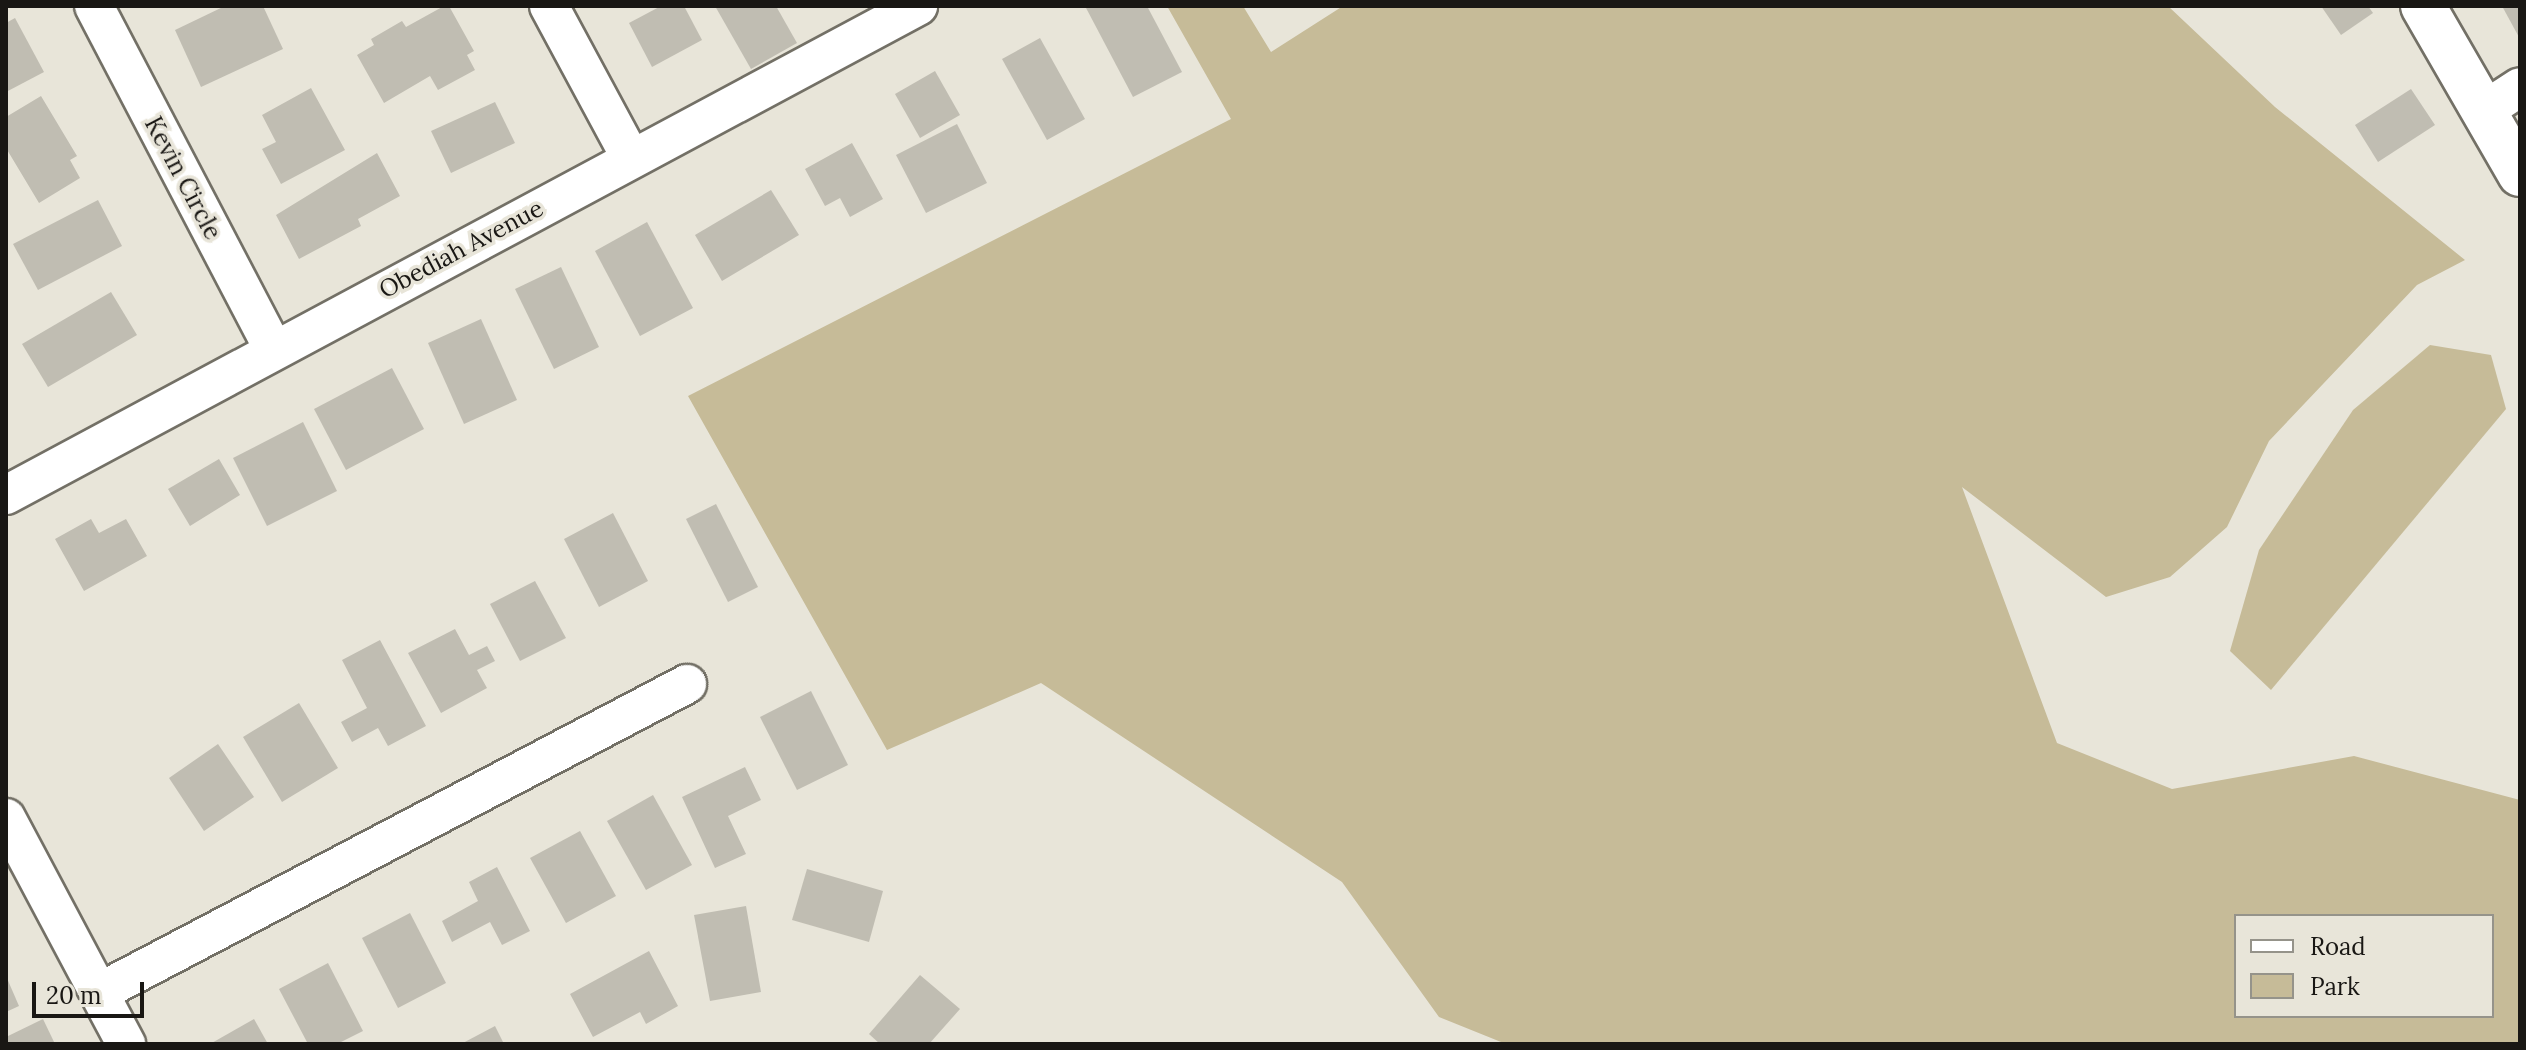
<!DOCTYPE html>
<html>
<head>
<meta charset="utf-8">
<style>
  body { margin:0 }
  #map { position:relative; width:2526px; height:1050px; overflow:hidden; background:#e8e5d9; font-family:Lora,serif }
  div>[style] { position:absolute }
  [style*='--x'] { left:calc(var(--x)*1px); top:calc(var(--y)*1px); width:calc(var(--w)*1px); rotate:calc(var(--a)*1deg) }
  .green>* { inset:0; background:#c6bb98 }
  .building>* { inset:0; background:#c0bdb2 }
  .roads { filter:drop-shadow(2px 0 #737066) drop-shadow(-2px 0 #737066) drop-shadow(0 2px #737066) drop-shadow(0 -2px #737066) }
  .street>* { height:38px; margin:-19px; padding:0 19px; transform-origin:19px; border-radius:19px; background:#fff }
  .secondary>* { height:44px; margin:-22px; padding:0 22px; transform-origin:22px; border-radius:22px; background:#fff }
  span { translate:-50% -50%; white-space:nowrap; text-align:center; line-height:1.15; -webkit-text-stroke:7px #e8e5d9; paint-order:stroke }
  .street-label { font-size:24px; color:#191714 }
  .frame { position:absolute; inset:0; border:8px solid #191714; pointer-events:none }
  .legend { position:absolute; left:2234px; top:914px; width:260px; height:104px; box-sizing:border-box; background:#e8e5d9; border:2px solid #95938a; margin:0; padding:10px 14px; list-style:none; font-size:24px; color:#191714 }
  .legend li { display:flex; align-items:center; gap:16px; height:40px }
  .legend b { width:40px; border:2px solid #95938a }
  .scale { position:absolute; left:32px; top:982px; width:112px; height:36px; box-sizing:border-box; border:4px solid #191714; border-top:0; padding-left:10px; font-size:24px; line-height:28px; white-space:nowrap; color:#191714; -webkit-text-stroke:6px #e8e5d9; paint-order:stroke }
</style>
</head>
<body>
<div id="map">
  <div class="green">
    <div style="clip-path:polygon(evenodd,1167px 6px,1243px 6px,1271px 52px,1343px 6px,2168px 6px,2275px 107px,2465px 260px,2417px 285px,2269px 441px,2227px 527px,2170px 577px,2106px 597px,1962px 487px,2057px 743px,2172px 789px,2354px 756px,2520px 800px,2520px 1044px,1506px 1044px,1439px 1017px,1342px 882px,1041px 683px,887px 750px,688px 396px,1231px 119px,1167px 6px,2236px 916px,2492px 916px,2492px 1016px,2236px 1016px,2236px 916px)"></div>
    <div style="clip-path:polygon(2430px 345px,2491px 355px,2506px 409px,2271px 690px,2230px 651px,2259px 550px,2353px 410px)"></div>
  </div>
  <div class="building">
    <div style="clip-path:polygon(225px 6px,263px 6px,283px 49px,201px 87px,175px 30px)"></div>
    <div style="clip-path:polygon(444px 6px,449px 6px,474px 51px,467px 55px,475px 70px,438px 90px,430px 76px,384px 103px,357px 55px,374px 45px,371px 39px,402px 21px,406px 27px)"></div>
    <div style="clip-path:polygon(661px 6px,684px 6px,702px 40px,652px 67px,629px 23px)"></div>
    <div style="clip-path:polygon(715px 6px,776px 6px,797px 43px,751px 69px)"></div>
    <div style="clip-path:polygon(1085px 6px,1147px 6px,1182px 72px,1133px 97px)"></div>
    <div style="clip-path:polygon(2321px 6px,2368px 6px,2373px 13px,2341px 35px)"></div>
    <div style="clip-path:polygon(2502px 6px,2520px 6px,2520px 39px)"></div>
    <div style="clip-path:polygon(15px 18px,44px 72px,6px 92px,6px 23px)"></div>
    <div style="clip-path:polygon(1040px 38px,1085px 119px,1047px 140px,1002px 59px)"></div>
    <div style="clip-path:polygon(935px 71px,960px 115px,920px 138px,895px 94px)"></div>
    <div style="clip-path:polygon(311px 88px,345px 150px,281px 184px,262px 149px,276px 142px,262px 115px)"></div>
    <div style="clip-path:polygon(2411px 89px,2435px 125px,2378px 162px,2355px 125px)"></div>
    <div style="clip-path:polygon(41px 96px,77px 156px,70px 160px,80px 178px,39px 203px,6px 148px,6px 117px)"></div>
    <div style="clip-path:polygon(495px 102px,515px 143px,451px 173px,431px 131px)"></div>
    <div style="clip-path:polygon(957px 124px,987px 183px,926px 213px,896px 155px)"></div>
    <div style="clip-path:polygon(852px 143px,883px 199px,850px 217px,840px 198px,825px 206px,805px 169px)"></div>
    <div style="clip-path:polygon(377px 153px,400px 196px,358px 219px,361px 226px,299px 259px,276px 215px)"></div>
    <div style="clip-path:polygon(771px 190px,799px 235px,722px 281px,695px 235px)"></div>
    <div style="clip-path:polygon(98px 200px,122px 246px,38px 290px,13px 244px)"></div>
    <div style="clip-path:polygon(647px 222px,693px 308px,640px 336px,595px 251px)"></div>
    <div style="clip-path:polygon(561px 267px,599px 347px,554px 369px,515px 289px)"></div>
    <div style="clip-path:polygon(111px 292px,137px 335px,48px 387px,22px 344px)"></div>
    <div style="clip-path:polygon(481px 319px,517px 400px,464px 424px,428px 343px)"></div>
    <div style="clip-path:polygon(392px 368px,424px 429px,346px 470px,314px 409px)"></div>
    <div style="clip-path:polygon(303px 422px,337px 491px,267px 526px,233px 458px)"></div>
    <div style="clip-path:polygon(219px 459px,240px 495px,190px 526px,168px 489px)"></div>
    <div style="clip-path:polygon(716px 504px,758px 587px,728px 602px,686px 519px)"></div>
    <div style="clip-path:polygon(613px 513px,648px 581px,599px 607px,564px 539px)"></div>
    <div style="clip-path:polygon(91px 519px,99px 533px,126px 519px,147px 556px,84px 591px,55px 539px)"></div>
    <div style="clip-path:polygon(535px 581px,566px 638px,520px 661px,490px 604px)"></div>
    <div style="clip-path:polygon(455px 629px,469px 655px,487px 646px,495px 661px,477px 670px,487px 688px,441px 713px,408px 653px)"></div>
    <div style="clip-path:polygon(380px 640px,426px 726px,388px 746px,378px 728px,352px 742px,341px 722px,367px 708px,342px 660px)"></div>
    <div style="clip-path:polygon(811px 691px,848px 765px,797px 790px,760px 717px)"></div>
    <div style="clip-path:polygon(299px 703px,338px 768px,282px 802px,243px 737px)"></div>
    <div style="clip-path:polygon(218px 744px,254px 797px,204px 831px,169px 778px)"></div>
    <div style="clip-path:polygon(745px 767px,761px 800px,728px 816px,746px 854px,715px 868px,682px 797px)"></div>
    <div style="clip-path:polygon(653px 795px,692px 865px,646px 890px,607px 821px)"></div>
    <div style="clip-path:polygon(580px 831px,616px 896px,566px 923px,530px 858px)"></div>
    <div style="clip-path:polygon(497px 867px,530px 931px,502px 945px,490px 922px,452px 942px,442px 921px,478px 901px,469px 882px)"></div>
    <div style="clip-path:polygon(807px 869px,883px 891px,869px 942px,792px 920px)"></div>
    <div style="clip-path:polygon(746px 906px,761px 992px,710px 1001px,694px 915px)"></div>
    <div style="clip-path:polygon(410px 913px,446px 983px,398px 1008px,362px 938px)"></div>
    <div style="clip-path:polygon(649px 951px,678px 1006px,646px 1024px,640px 1012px,593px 1037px,570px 994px)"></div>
    <div style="clip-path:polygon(328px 963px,363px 1031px,337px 1044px,308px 1044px,279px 989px)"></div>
    <div style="clip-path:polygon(920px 975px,960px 1009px,929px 1044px,880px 1044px,869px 1034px)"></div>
    <div style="clip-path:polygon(6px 976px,19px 1006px,6px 1012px)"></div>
    <div style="clip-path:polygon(43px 1019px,55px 1044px,6px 1044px,6px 1037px)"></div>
    <div style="clip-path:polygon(254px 1019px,268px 1044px,210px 1044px)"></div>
    <div style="clip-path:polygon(495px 1026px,504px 1044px,461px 1044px)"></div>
  </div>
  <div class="roads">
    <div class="street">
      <div style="--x:94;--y:6;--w:387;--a:62.4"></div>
      <div style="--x:549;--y:6;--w:173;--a:61.7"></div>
      <div style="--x:2482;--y:112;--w:45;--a:-33.3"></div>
      <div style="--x:6;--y:495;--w:1035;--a:-28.2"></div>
      <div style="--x:6;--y:818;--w:256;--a:62"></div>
      <div style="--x:100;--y:992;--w:663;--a:-27.69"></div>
    </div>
    <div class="secondary">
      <div style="--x:2423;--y:6;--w:194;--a:60"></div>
    </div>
  </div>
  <div class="street-label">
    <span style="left:183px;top:178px;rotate:62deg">Kevin Circle</span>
    <span style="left:461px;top:249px;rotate:-28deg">Obediah Avenue</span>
  </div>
  <div class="frame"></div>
  <ul class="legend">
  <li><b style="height:10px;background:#fff"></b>Road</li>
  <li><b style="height:22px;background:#c6bb98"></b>Park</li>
  </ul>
  <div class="scale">20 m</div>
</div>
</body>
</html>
